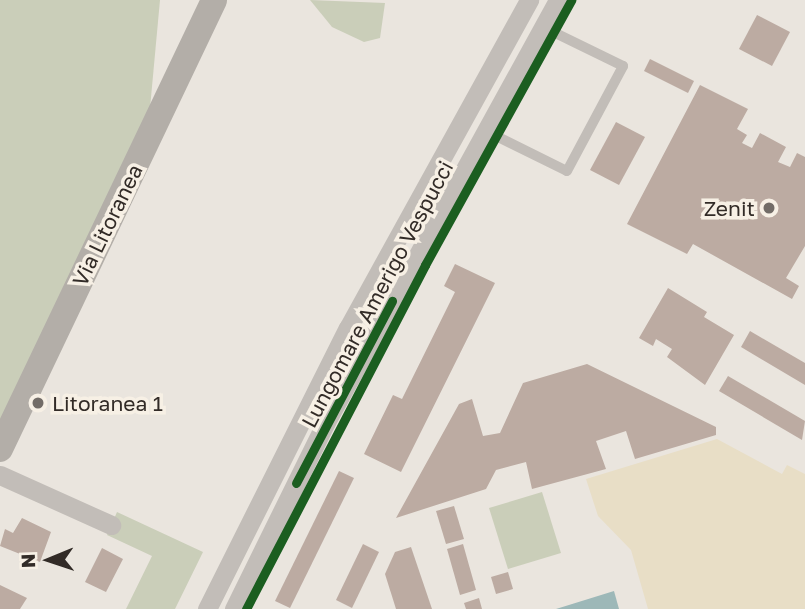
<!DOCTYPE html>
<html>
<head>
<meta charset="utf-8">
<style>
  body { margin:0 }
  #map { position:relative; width:805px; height:609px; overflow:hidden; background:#eae5de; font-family:"Golos Text",sans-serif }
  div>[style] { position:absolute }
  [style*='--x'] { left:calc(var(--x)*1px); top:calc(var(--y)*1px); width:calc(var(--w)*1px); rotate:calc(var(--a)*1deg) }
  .green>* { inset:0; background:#caceb9 }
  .sand>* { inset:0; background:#e8dec6 }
  .water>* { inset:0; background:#9db8b8 }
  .building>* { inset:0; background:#bcaba2 }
  .lane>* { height:10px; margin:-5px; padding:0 5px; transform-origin:5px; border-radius:5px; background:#c2bdb8 }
  .street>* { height:19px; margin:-9.5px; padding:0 9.5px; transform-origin:9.5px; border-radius:9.5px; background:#c2bdb8 }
  .secondary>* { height:26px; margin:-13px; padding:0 13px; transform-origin:13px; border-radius:13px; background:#b3aea8 }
  .cycleway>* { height:9px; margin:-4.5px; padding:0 4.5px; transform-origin:4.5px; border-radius:4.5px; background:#1b5e20 }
  .dots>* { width:19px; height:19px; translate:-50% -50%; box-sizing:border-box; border:4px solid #f7f0e5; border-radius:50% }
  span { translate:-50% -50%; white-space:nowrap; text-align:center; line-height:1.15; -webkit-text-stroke:7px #f7f0e5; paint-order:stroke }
  .poi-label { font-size:21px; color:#322b27 }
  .right { translate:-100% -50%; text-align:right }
  .left { translate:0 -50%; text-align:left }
  .street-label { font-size:21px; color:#322b27 }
  .north { position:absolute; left:14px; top:525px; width:70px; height:70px; -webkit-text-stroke:5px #f7f0e5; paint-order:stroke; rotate:268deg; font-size:19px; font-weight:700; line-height:28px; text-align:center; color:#322b27 }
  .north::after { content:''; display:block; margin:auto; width:24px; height:32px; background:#322b27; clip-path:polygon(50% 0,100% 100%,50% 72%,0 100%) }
</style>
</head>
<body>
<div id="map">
  <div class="green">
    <div style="clip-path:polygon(0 0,160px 0,149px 119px,0 422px)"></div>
    <div style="clip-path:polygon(310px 0,385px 3px,380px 38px,364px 42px,332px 27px)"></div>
    <div style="clip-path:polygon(542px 492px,561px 553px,508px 569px,489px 508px)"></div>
    <div style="clip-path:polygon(117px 512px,203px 552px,175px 609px,126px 609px,152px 556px,107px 535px)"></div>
  </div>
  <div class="sand">
    <div style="clip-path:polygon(717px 439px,782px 474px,787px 465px,805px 474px,805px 609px,648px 609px,631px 550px,598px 516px,586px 479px)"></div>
  </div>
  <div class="water">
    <div style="clip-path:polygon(614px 591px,619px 609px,556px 609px)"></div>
  </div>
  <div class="building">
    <div style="clip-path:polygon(757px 15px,790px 32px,772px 66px,739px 49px)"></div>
    <div style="clip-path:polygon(650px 59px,694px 81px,688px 93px,644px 71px)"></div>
    <div style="clip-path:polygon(700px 85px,748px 109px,737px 129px,747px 135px,742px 143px,752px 148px,760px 133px,786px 147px,778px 162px,790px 167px,797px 153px,805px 157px,805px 246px,786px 278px,799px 286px,792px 299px,693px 244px,687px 254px,627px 224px)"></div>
    <div style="clip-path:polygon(616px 122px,645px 137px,619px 185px,590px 170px)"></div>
    <div style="clip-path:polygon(455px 264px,495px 283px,401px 472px,364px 454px,393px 395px,402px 399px,455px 292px,444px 286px)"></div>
    <div style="clip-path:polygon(668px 288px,707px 312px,704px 317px,734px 335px,705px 385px,667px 357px,672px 349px,656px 339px,653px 346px,639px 338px)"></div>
    <div style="clip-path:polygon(750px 331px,805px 363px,805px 385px,741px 347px)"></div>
    <div style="clip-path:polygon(587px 364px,716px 427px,716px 435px,635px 459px,626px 431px,596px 441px,606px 469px,532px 489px,526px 462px,496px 470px,486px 489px,396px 518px,459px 404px,472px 399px,483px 436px,500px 433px,523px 383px)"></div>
    <div style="clip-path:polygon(728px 376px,805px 421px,802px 440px,719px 391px)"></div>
    <div style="clip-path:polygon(339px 471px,354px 478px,290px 608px,275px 601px)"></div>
    <div style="clip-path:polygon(454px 506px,464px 539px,446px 544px,436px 511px)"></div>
    <div style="clip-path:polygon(22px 518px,51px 532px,40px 562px,0 546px,5px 529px,13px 533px)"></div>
    <div style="clip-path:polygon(363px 544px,379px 552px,352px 608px,336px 600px)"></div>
    <div style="clip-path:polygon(463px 544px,476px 590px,460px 595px,447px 549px)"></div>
    <div style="clip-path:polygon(411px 547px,432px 609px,396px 609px,385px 574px,395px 552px)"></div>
    <div style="clip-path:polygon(102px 548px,123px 559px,106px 592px,85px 582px)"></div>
    <div style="clip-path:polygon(508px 572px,513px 589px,496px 594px,491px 577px)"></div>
    <div style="clip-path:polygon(0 585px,27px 598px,20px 609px,0 609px)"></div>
    <div style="clip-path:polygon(479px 598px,482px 609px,466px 609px,464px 603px)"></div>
  </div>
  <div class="lane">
    <div style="--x:486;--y:131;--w:90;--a:26.3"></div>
    <div style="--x:567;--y:171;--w:119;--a:-61.9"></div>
    <div style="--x:623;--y:66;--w:89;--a:-154"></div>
  </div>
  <div class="street">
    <div style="--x:0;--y:475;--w:122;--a:24.2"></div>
    <div style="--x:207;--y:609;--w:314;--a:-63.4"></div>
    <div style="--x:348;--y:328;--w:375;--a:-61.1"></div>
    <div style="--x:234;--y:609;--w:208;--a:-63.8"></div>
    <div style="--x:326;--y:422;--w:482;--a:-61.2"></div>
  </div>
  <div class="secondary">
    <div style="--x:0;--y:449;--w:497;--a:-64.5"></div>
  </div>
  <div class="cycleway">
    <div style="--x:296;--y:483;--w:206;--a:-62.2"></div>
    <div style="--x:246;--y:609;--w:388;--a:-62.5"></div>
    <div style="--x:425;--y:265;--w:303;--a:-61.1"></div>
  </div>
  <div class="dots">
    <div style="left:769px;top:208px;background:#726c67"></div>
    <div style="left:38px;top:403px;background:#726c67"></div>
  </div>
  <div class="poi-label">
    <span class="right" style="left:755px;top:208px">Zenit</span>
    <span class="left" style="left:52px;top:403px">Litoranea 1</span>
  </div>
  <div class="street-label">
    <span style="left:107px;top:225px;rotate:-64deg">Via Litoranea</span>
    <span style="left:377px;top:294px;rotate:-62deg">Lungomare Amerigo Vespucci</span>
  </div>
  <div class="north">N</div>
</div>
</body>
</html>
